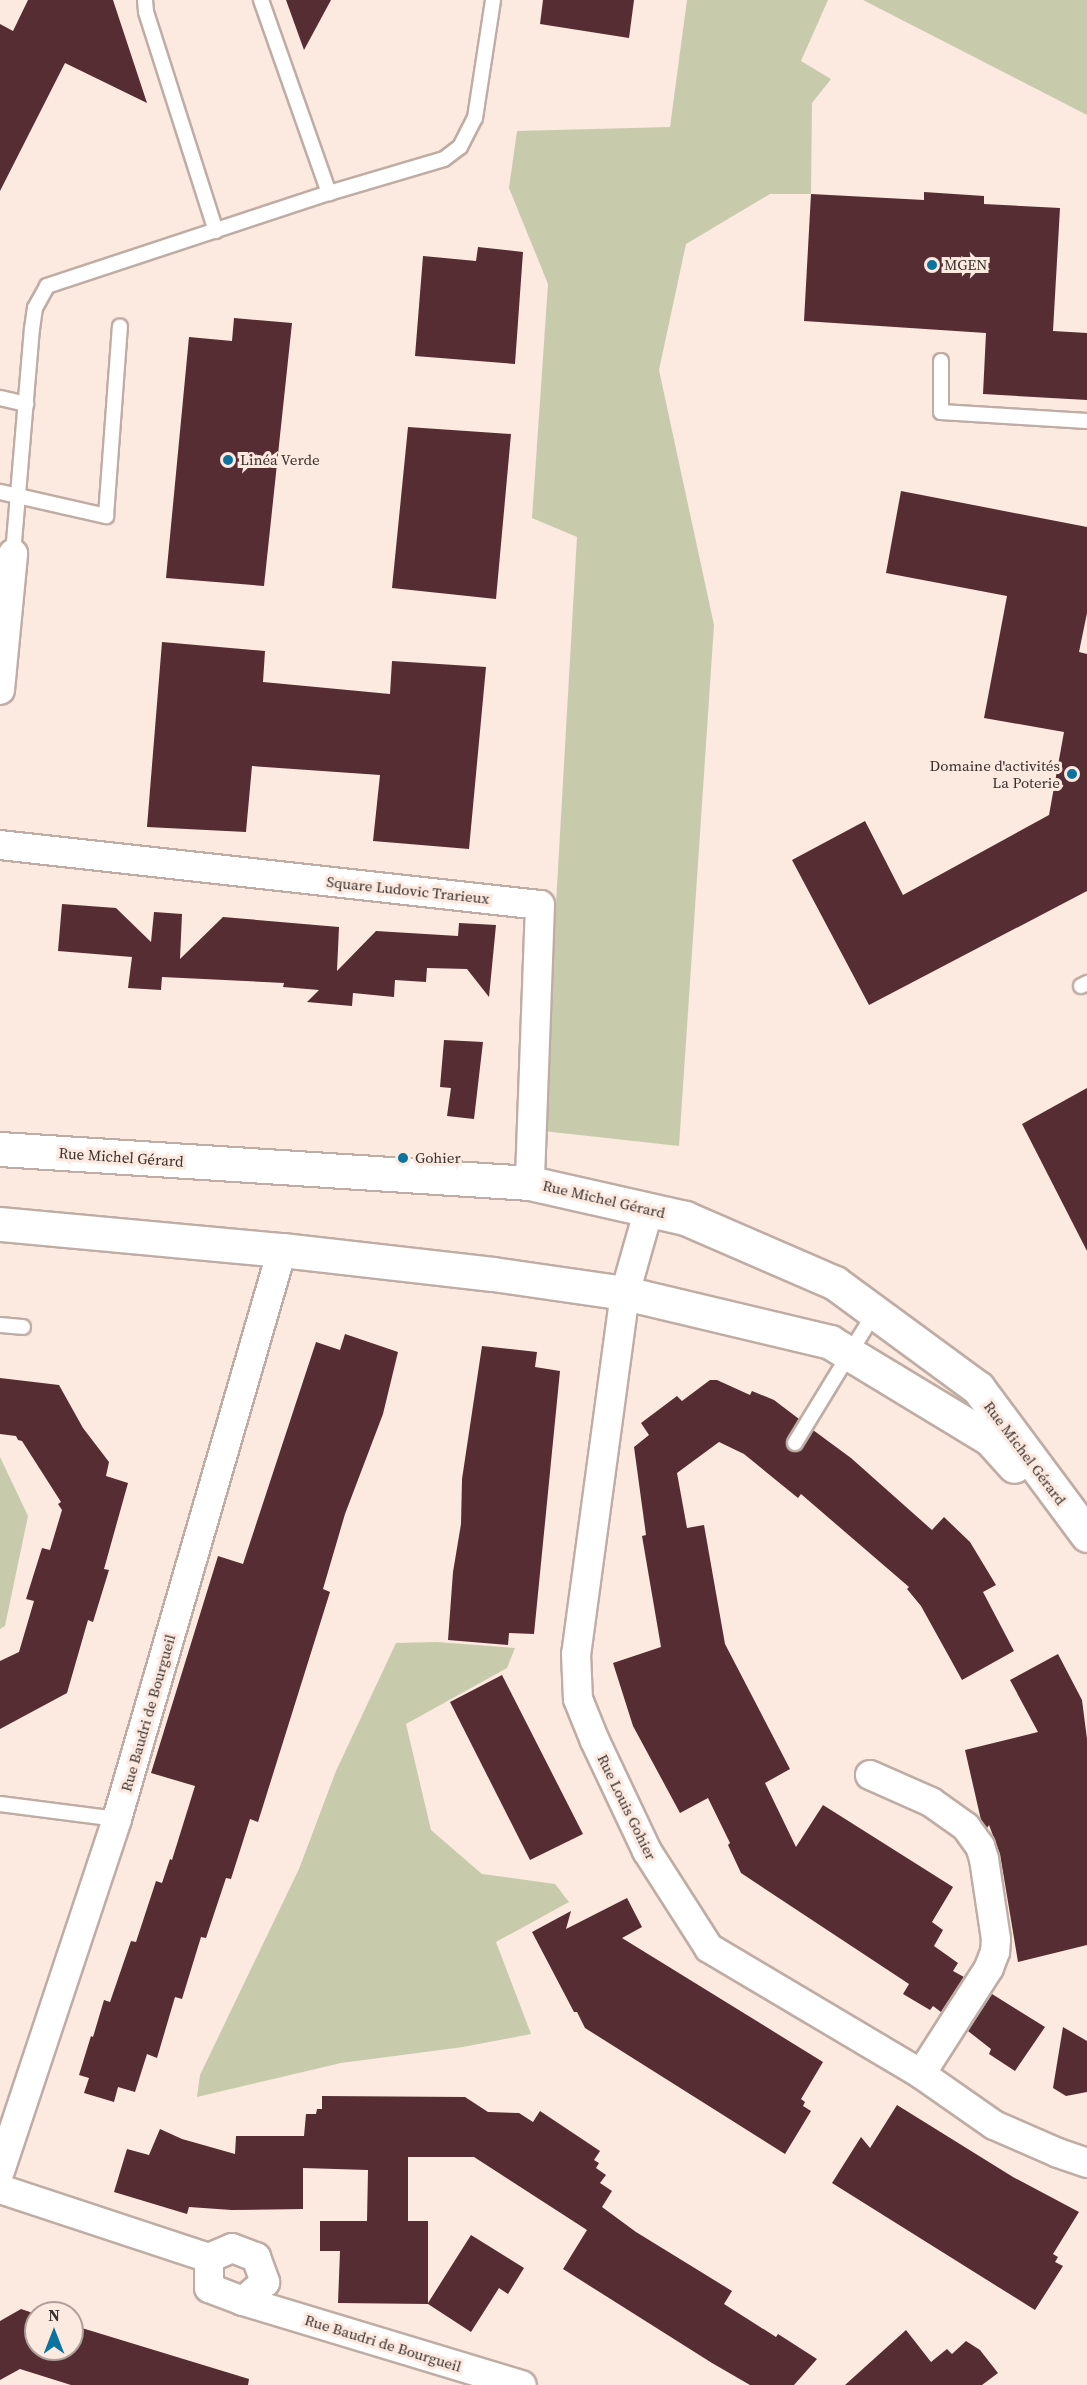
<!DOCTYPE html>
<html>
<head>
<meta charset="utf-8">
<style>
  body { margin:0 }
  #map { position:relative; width:1087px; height:2385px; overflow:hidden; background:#fce9e0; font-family:"Source Serif 4",serif }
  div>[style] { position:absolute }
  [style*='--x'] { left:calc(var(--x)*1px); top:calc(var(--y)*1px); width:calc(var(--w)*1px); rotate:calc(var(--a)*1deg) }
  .green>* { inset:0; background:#c7cbac }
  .building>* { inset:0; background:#562d33 }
  .roads { filter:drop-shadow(2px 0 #bfada5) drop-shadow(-2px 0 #bfada5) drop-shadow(0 2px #bfada5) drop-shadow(0 -2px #bfada5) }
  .lane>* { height:14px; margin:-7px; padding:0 7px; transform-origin:7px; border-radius:7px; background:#fff }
  .street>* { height:28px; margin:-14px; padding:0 14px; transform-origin:14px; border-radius:14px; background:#fff }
  .secondary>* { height:33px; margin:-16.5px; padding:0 16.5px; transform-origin:16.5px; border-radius:16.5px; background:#fff }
  .dots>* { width:16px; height:16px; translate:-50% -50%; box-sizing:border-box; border:3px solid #fce9e0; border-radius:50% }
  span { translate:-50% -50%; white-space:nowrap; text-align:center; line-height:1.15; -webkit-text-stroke:6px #fce9e0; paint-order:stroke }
  .poi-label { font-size:15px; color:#39312e }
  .left { translate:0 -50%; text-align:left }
  .right { translate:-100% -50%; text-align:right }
  .street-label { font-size:15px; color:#39312e }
  .north { position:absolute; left:24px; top:2301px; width:60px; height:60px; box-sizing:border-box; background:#fce9e0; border:2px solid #ae9f99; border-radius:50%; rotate:0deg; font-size:16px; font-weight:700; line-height:24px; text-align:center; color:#39312e }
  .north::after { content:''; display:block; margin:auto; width:21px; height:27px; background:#0c729e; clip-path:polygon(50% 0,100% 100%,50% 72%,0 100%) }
</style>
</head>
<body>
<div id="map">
  <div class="green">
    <div style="clip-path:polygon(687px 0,828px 0,801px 61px,831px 79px,812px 103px,811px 194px,770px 194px,686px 244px,659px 370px,714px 625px,679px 1146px,543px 1131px,577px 537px,532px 518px,548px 284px,509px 188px,517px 131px,670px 127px)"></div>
    <div style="clip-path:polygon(863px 0,1087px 0,1087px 115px)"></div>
    <div style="clip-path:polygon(0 1457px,28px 1516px,5px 1626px,0 1629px)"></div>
    <div style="clip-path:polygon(437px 1642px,515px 1648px,507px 1668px,406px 1724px,431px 1830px,482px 1874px,555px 1884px,569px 1902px,496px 1942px,531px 2034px,463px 2047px,341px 2063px,197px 2097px,200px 2075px,299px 1869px,336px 1771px,396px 1643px)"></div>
  </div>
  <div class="building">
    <div style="clip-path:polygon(28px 0,113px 0,147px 103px,65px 63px,0 191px,0 24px,13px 31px)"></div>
    <div style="clip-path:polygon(286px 0,331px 0,304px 50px)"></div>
    <div style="clip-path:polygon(543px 0,634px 0,629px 38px,540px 24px)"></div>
    <div style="clip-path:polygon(924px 192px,984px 196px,984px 204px,1060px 208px,1053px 331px,1087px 333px,1087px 400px,983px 394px,986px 333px,804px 321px,811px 194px,924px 200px)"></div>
    <div style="clip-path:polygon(478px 247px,523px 252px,515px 364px,415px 356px,423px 256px,476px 261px)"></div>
    <div style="clip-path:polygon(234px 318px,292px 323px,264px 586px,166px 578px,189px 337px,232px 341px)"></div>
    <div style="clip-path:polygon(408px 427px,511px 434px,496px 599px,392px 588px)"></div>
    <div style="clip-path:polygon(901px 491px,1087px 527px,1087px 613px,1079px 652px,1087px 654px,1087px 891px,869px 1005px,792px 860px,865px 821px,903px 895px,1049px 815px,1064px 732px,984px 718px,1007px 596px,886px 573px)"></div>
    <div style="clip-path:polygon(162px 642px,265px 651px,263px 682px,390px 694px,392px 661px,486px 667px,469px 849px,373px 841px,380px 775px,252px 766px,246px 832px,147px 827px)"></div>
    <div style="clip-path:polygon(62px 904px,116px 908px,151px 942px,154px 912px,182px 914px,180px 959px,223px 917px,339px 927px,337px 971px,376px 931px,458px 936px,459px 923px,496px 925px,489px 997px,467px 969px,427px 968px,426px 982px,395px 980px,394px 997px,353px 993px,352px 1006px,307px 1002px,319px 990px,283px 987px,284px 983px,162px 977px,161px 990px,128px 988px,132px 957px,58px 951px)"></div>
    <div style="clip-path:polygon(444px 1040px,483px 1042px,474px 1119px,447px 1116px,451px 1088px,440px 1087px)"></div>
    <div style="clip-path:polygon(1087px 1088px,1087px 1251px,1022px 1124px)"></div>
    <div style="clip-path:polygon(345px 1334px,398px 1352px,383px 1414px,345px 1514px,323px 1589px,330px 1592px,258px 1822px,250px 1819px,231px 1879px,226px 1878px,206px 1938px,201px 1937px,182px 1999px,175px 1997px,157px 2058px,147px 2054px,135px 2092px,118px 2087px,114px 2102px,84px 2093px,89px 2078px,79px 2075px,91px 2036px,93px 2037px,104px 2000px,110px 2002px,131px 1941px,136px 1942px,156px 1881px,162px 1883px,170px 1859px,172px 1860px,195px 1786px,151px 1773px,218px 1556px,243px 1564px,316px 1342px,340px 1350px)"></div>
    <div style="clip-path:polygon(482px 1346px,537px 1352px,535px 1367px,560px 1371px,534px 1634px,509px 1633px,508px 1645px,448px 1640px,453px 1572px,461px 1524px,462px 1479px)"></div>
    <div style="clip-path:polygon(0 1378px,59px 1385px,83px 1428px,109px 1462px,106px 1476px,128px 1483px,104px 1569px,109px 1570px,93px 1622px,88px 1620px,67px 1693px,0 1729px,0 1661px,19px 1652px,34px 1601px,26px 1599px,42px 1548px,50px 1550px,62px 1510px,58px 1504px,61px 1502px,22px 1441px,18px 1440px,16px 1436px,0 1434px)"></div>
    <div style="clip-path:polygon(710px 1380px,717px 1380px,750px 1395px,752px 1391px,774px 1400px,799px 1419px,786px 1442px,791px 1451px,800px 1451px,813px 1430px,851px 1458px,932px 1530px,944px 1517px,970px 1542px,996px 1585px,983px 1592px,1014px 1651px,962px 1680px,921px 1606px,907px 1589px,909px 1587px,801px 1494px,798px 1498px,744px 1454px,719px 1442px,677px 1473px,687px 1528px,704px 1525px,725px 1644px,790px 1769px,765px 1783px,796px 1847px,823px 1805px,953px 1887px,932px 1922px,943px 1930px,934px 1946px,958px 1963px,953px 1971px,964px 1977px,941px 2012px,933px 2006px,930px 2010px,903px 1994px,909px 1984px,741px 1873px,728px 1845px,730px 1843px,708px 1798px,680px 1813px,633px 1726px,613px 1663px,661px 1647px,642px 1536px,646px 1535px,634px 1447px,649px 1435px,641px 1423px,677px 1396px,682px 1401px)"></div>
    <div style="clip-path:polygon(1058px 1654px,1082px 1700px,1087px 1739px,1087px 1945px,1018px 1962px,1000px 1854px,989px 1825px,987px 1828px,981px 1820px,965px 1750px,1038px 1732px,1010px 1680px)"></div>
    <div style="clip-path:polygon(502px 1675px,583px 1834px,530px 1860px,450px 1702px)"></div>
    <div style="clip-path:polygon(627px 1898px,642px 1927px,622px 1938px,823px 2062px,801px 2099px,805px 2102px,803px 2106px,811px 2111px,785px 2154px,585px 2028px,577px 2012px,574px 2012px,532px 1932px,571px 1911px,566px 1929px)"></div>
    <div style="clip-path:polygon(992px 1994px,1045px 2027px,1015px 2071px,989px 2054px,991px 2049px,968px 2031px)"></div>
    <div style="clip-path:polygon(1063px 2027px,1087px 2041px,1087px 2092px,1066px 2096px,1053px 2088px)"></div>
    <div style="clip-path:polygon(322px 2096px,465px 2097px,488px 2112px,519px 2113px,533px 2122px,540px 2111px,600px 2151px,594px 2160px,599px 2163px,596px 2168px,606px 2175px,600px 2183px,612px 2191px,602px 2207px,636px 2232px,732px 2291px,724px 2304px,776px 2337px,778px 2334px,817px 2359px,794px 2385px,750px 2385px,712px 2363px,563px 2269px,587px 2230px,474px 2157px,408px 2157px,408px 2221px,428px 2221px,428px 2303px,471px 2235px,524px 2268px,508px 2294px,499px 2288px,471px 2332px,428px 2304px,338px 2303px,340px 2251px,320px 2251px,320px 2221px,367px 2221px,368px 2170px,303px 2168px,303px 2209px,232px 2210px,189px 2207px,187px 2214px,114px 2192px,127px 2149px,149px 2155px,160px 2129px,182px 2139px,235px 2154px,236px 2136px,304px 2136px,306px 2114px,316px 2114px,317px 2109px,322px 2109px)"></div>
    <div style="clip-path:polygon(897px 2105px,1013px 2177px,1079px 2212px,1053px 2254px,1058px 2257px,1055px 2262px,1063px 2266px,1035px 2310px,832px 2183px,861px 2137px,870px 2148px)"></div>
    <div style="clip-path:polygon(21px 2309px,36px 2314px,36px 2349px,72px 2349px,72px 2325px,249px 2379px,248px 2385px,71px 2385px,20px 2369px,0 2380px,0 2321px)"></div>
    <div style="clip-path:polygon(906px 2330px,931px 2362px,947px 2349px,952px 2354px,966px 2341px,980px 2350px,998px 2373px,982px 2385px,845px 2385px)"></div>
  </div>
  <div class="roads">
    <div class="lane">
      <div style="--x:145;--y:0;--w:12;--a:85"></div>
      <div style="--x:146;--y:12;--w:230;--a:72.3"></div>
      <div style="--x:261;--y:0;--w:205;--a:70.6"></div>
      <div style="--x:941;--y:361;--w:51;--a:90"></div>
      <div style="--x:941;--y:412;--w:146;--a:3.5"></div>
      <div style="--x:0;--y:398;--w:27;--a:13"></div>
      <div style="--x:0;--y:492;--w:109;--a:12.8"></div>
      <div style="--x:106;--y:516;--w:190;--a:-85.8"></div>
      <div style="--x:13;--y:554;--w:226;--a:-85.2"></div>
      <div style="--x:32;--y:329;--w:21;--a:-82"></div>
      <div style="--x:35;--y:308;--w:25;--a:-61"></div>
      <div style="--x:47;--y:286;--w:297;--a:-18.3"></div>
      <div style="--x:329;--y:193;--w:120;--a:-16.5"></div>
      <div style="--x:444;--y:159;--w:20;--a:-37"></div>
      <div style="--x:460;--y:147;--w:33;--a:-63"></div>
      <div style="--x:475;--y:118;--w:119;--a:-81.3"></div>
      <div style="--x:1081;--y:986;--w:7;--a:-27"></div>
      <div style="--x:0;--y:1325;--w:23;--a:5"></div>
      <div style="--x:795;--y:1443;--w:153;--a:-58.6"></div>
      <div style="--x:0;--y:1804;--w:118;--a:7.3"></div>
    </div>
    <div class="street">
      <div style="--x:0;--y:690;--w:137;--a:-84.5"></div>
      <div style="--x:0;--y:845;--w:543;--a:6.34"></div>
      <div style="--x:540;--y:905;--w:278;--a:92.1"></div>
      <div style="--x:649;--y:1209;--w:87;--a:105.9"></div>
      <div style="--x:625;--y:1293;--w:364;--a:97.7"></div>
      <div style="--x:576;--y:1654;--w:45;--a:87.5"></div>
      <div style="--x:578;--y:1699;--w:45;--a:68"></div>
      <div style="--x:595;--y:1741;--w:122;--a:64.7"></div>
      <div style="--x:647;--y:1851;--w:115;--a:57.4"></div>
      <div style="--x:709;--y:1948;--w:247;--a:30.7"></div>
      <div style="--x:921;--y:2074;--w:89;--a:34.9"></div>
      <div style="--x:994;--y:2125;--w:70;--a:23.6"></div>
      <div style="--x:1058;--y:2153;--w:31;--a:19"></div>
      <div style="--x:870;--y:1775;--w:67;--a:23.9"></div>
      <div style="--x:931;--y:1802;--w:43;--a:35.5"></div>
      <div style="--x:966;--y:1827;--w:24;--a:54"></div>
      <div style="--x:980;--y:1846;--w:14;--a:73"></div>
      <div style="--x:984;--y:1859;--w:81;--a:81.5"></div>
      <div style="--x:996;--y:1939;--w:13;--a:94"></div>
      <div style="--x:995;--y:1952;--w:17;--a:111"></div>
      <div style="--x:989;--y:1968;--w:126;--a:122.7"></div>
      <div style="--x:0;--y:2171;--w:371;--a:-71.6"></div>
      <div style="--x:117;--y:1819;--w:592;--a:-73.83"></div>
      <div style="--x:0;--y:2189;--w:220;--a:18.3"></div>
      <div style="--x:232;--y:2248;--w:26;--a:21"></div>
      <div style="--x:256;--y:2257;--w:27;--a:70"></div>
      <div style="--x:265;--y:2282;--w:29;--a:139"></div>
      <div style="--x:243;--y:2301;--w:36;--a:-159"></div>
      <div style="--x:209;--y:2288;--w:30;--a:-90"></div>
      <div style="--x:209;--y:2258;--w:25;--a:-23"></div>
      <div style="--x:243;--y:2301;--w:291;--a:16.8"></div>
    </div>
    <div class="secondary">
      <div style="--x:0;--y:1149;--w:531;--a:3.67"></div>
      <div style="--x:530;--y:1183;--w:159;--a:12.7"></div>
      <div style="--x:685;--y:1218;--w:163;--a:23.4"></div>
      <div style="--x:835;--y:1283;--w:177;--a:36.3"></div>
      <div style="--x:978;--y:1388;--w:183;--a:53.4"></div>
      <div style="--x:0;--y:1224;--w:283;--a:5.3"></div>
      <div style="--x:282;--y:1250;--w:212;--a:6.5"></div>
      <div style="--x:493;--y:1274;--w:133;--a:8.2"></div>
      <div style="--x:625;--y:1293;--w:211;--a:13.4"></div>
      <div style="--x:830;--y:1342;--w:187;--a:31.2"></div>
      <div style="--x:990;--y:1439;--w:36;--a:48"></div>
    </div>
  </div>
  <div class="dots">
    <div style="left:932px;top:265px;background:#0c729e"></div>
    <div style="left:228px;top:460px;background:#0c729e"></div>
    <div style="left:1072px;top:774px;background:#0c729e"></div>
    <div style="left:403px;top:1158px;background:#0c729e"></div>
  </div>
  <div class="poi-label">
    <span class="left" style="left:944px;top:265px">MGEN</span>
    <span class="left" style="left:240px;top:460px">Linéa Verde</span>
    <span class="right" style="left:1060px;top:774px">Domaine d'activités<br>La Poterie</span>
    <span class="left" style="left:415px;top:1158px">Gohier</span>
  </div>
  <div class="street-label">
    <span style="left:408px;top:890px;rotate:6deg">Square Ludovic Trarieux</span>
    <span style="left:121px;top:1157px;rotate:4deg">Rue Michel Gérard</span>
    <span style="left:604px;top:1199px;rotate:13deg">Rue Michel Gérard</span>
    <span style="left:1025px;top:1453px;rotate:53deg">Rue Michel Gérard</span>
    <span style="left:148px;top:1713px;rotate:-74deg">Rue Baudri de Bourgueil</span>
    <span style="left:627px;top:1807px;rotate:64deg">Rue Louis Gohier</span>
    <span style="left:383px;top:2343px;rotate:17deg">Rue Baudri de Bourgueil</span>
  </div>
  <div class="north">N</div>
</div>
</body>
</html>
